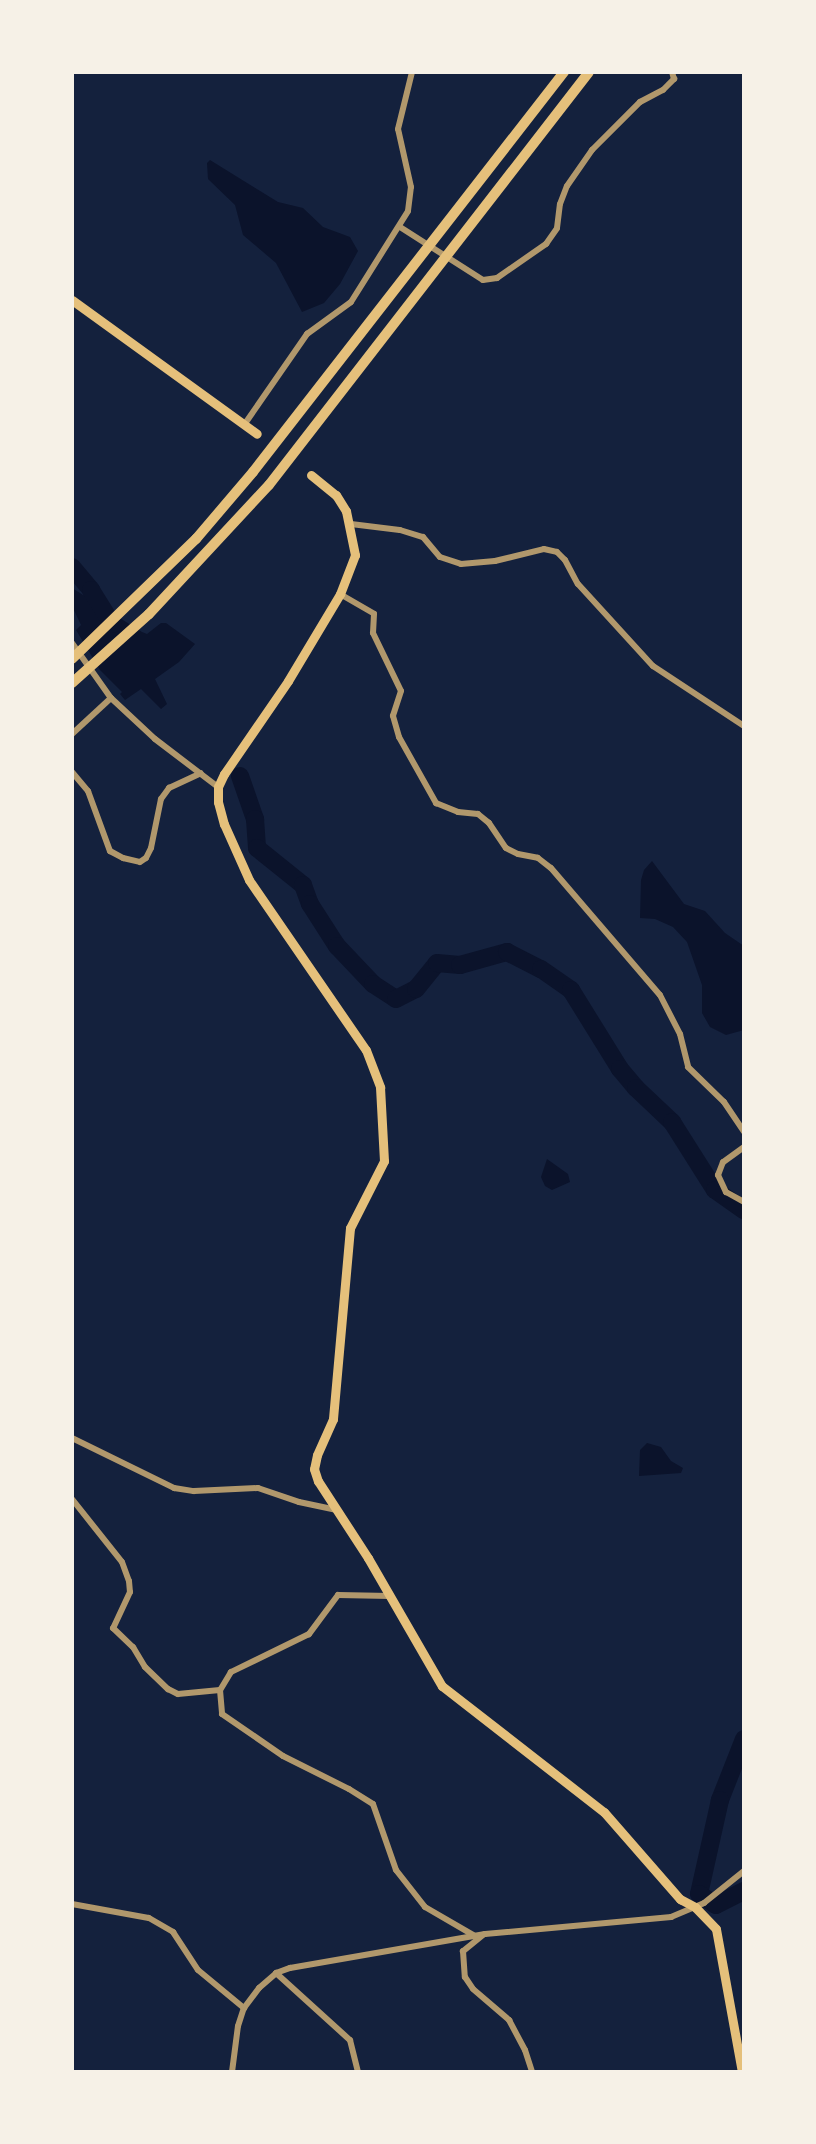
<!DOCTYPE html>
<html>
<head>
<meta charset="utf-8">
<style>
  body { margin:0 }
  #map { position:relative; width:816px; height:2144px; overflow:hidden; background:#14213d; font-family:"Noto Serif",serif }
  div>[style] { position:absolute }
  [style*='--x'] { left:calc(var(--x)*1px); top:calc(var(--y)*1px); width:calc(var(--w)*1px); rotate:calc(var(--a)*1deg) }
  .water>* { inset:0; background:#0b132b }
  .river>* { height:18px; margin:-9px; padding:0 9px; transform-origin:9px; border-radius:9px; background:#0b132b }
  .minor>* { height:6px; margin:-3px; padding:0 3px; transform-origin:3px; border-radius:3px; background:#b1986c }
  .secondary>* { height:9px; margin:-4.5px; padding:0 4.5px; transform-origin:4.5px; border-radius:4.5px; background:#e5c07b }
  .motorway>* { height:10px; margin:-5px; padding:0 5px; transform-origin:5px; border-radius:5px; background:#e5c07b }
  span { translate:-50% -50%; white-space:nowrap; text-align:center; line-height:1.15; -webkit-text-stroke:7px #f6f1e7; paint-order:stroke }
  .frame { position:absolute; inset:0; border:74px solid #f6f1e7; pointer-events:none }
</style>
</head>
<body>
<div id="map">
  <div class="water">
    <div style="clip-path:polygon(210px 160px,278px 202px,303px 208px,323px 227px,350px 237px,358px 251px,340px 284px,324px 303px,302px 312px,276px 263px,243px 235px,235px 205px,208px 179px,207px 163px)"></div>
    <div style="clip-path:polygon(72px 588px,142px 632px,147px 634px,161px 623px,166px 623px,195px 644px,179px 662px,155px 679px,167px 704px,161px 709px,141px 689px,125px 700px,120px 694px,122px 692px,100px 670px,76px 630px,81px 625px,72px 606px)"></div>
    <div style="clip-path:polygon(652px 861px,684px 904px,705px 911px,725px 933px,744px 946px,744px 1030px,726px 1035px,710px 1027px,702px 1013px,702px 985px,687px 942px,673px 927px,655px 919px,640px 918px,641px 880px,644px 870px)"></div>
    <div style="clip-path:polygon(547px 1159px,568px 1174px,570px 1182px,552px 1190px,545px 1186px,541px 1177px)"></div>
    <div style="clip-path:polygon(647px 1443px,661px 1447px,671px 1461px,683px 1468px,681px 1473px,639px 1476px,640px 1450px)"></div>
  </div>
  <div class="river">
    <div style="--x:72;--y:567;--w:30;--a:50"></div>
    <div style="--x:91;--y:590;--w:40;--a:58"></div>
    <div style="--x:240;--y:776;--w:46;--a:70.8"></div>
    <div style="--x:255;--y:819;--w:29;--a:86"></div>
    <div style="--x:257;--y:848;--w:59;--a:38.8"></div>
    <div style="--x:303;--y:885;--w:20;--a:70"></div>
    <div style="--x:310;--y:904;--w:50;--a:57.3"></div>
    <div style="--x:337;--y:946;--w:52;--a:46.5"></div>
    <div style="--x:373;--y:984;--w:27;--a:33"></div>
    <div style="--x:396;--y:999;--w:22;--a:-27"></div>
    <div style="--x:416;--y:989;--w:33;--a:-51"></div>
    <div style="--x:437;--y:963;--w:23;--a:5"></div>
    <div style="--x:460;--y:965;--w:49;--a:-15.5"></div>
    <div style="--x:507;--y:952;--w:38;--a:27"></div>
    <div style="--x:541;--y:969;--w:37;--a:35"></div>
    <div style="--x:571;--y:990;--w:93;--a:58.2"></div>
    <div style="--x:620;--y:1069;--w:25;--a:50"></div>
    <div style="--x:636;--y:1088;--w:50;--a:43.4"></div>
    <div style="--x:672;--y:1122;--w:80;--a:57.7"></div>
    <div style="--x:715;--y:1190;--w:35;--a:35"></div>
    <div style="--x:744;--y:1739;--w:66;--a:111.5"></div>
    <div style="--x:720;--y:1800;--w:96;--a:102.6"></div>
    <div style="--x:699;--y:1894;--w:20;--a:33"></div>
    <div style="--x:716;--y:1905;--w:31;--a:-27"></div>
  </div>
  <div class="minor">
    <div style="--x:400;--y:227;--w:98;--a:32.6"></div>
    <div style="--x:483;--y:280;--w:14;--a:-8"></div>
    <div style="--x:497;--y:278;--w:60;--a:-34.8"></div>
    <div style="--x:546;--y:244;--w:19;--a:-55"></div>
    <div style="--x:557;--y:228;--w:24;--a:-83"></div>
    <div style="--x:560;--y:204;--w:19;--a:-69"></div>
    <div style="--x:567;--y:186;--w:44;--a:-55.2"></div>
    <div style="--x:592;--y:150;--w:68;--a:-45"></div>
    <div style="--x:640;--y:102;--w:26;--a:-28"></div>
    <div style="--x:663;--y:90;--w:16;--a:-45"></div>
    <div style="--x:674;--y:79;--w:7;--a:-106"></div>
    <div style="--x:244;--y:425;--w:111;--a:-55.3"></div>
    <div style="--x:307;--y:334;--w:54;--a:-36"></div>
    <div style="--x:351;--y:302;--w:107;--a:-57.9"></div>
    <div style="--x:408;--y:211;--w:24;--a:-83"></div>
    <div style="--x:411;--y:187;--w:59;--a:-102.6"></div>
    <div style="--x:398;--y:129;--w:59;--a:-76.2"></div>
    <div style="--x:351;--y:524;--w:49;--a:7"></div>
    <div style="--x:400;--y:530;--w:24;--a:17"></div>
    <div style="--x:423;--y:537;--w:26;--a:50"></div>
    <div style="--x:440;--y:557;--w:22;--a:18"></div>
    <div style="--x:461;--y:564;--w:34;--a:-5"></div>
    <div style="--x:495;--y:561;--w:50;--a:-13.8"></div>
    <div style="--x:544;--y:549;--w:13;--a:13"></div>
    <div style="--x:557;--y:552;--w:11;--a:45"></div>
    <div style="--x:565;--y:560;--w:27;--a:62"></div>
    <div style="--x:578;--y:584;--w:111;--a:47.6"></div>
    <div style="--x:653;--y:666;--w:109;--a:33.4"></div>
    <div style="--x:340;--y:594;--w:39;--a:30"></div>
    <div style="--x:374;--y:614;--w:19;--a:93"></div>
    <div style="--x:373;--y:633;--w:64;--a:64.2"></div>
    <div style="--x:401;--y:691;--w:26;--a:108"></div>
    <div style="--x:393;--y:716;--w:22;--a:74"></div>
    <div style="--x:399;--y:737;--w:76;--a:60.7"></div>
    <div style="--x:436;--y:803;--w:24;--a:22"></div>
    <div style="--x:458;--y:812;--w:20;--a:6"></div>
    <div style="--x:478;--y:814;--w:14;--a:39"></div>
    <div style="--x:489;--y:823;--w:30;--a:56"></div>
    <div style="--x:506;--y:848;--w:13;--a:27"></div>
    <div style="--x:518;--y:854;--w:20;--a:11"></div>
    <div style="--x:538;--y:858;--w:16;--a:38"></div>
    <div style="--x:551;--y:868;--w:167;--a:49.4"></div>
    <div style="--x:660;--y:995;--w:44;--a:62.9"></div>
    <div style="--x:680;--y:1034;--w:34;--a:76"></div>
    <div style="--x:688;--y:1067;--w:50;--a:44.2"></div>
    <div style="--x:724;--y:1102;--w:36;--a:56"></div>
    <div style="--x:72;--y:643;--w:67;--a:54.7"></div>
    <div style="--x:111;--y:698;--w:60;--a:43"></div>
    <div style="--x:155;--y:739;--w:79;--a:37.3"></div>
    <div style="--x:72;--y:734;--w:53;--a:-42.7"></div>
    <div style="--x:72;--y:772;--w:25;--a:50"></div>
    <div style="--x:88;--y:791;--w:64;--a:69.9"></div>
    <div style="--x:110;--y:851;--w:15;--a:28"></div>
    <div style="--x:123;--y:858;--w:17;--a:13"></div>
    <div style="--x:140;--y:862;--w:7;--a:-34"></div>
    <div style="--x:146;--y:858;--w:11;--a:-63"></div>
    <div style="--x:151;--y:848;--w:50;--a:-78.5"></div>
    <div style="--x:161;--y:799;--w:14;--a:-54"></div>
    <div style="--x:169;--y:788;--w:35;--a:-25"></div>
    <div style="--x:744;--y:1147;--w:26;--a:144"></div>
    <div style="--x:723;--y:1162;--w:14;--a:111"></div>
    <div style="--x:718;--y:1175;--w:19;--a:65"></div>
    <div style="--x:726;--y:1192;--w:21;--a:29"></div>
    <div style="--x:72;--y:1438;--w:114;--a:26.1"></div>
    <div style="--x:174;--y:1488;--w:20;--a:9"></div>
    <div style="--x:194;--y:1491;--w:64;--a:-2.7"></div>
    <div style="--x:258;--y:1488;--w:43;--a:18.9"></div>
    <div style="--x:299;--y:1502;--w:35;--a:12"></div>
    <div style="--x:72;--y:1499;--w:80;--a:51.6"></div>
    <div style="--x:122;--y:1562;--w:20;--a:70"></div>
    <div style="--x:129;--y:1581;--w:11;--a:85"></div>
    <div style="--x:130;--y:1592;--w:40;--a:115"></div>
    <div style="--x:113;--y:1628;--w:28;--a:44"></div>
    <div style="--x:133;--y:1647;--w:23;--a:59"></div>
    <div style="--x:145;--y:1667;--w:32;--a:44"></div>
    <div style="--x:168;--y:1689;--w:11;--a:27"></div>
    <div style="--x:178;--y:1694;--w:42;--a:-5.4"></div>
    <div style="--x:390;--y:1596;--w:52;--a:-178.9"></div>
    <div style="--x:338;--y:1595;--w:49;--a:126.6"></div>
    <div style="--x:309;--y:1634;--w:87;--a:154"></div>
    <div style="--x:231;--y:1672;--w:21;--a:121"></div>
    <div style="--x:220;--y:1690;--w:24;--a:85"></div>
    <div style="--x:222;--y:1714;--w:74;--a:34.5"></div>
    <div style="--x:283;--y:1756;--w:74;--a:26.6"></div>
    <div style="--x:349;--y:1789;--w:28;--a:32"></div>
    <div style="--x:373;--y:1804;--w:70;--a:70.8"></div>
    <div style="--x:396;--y:1870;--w:47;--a:51.9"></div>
    <div style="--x:425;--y:1907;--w:58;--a:30.1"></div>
    <div style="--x:72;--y:1904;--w:78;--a:10.3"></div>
    <div style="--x:149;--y:1918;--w:28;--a:30"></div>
    <div style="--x:173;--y:1932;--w:45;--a:56.7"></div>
    <div style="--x:198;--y:1970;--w:60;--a:39.6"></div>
    <div style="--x:483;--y:1935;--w:26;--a:141"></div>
    <div style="--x:463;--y:1951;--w:26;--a:86"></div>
    <div style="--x:465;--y:1977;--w:14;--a:56"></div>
    <div style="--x:473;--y:1989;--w:48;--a:40.7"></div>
    <div style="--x:509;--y:2020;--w:34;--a:62"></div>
    <div style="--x:525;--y:2050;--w:23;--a:72"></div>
    <div style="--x:276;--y:1973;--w:100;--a:42.2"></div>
    <div style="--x:350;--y:2040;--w:33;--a:76"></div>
    <div style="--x:232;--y:2072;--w:46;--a:-82.6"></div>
    <div style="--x:238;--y:2026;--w:19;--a:-72"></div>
    <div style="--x:244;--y:2008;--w:25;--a:-53"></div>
    <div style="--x:259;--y:1988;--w:23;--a:-41"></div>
    <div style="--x:276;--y:1973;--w:15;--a:-20"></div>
    <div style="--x:290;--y:1968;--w:198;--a:-9.9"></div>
    <div style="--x:485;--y:1934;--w:187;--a:-5.2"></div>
    <div style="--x:671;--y:1917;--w:36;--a:-23"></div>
    <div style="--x:704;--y:1903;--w:51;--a:-38.7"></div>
  </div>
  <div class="secondary">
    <div style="--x:72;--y:300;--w:228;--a:35.9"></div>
    <div style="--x:311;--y:475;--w:32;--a:39"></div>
    <div style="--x:336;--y:495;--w:19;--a:58"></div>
    <div style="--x:346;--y:511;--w:45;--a:78.4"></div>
    <div style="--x:355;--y:555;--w:42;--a:111"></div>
    <div style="--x:340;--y:594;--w:101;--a:120.9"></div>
    <div style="--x:288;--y:681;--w:113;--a:124.5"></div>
    <div style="--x:224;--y:774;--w:14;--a:115"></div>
    <div style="--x:218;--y:787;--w:15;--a:90"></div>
    <div style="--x:218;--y:802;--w:23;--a:75"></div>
    <div style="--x:224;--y:824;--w:61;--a:65.9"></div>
    <div style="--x:249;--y:880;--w:206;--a:55.5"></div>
    <div style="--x:366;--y:1050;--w:40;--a:69"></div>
    <div style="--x:380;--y:1087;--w:74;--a:86.9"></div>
    <div style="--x:384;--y:1161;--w:75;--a:116.9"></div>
    <div style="--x:350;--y:1228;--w:192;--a:95.1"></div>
    <div style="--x:333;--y:1419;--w:39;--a:114"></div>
    <div style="--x:317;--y:1455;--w:14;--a:102"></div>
    <div style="--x:314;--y:1469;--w:13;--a:72"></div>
    <div style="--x:318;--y:1481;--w:92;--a:57"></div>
    <div style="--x:368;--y:1558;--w:148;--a:60"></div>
    <div style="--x:442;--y:1686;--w:205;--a:37.9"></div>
    <div style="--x:604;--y:1812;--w:116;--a:48.9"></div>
    <div style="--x:680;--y:1899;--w:17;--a:28"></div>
    <div style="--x:695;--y:1907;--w:30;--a:46"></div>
    <div style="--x:716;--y:1929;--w:145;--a:79.7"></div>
  </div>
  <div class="motorway">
    <div style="--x:72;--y:659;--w:173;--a:-44.1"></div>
    <div style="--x:196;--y:539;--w:88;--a:-49.6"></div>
    <div style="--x:253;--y:472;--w:507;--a:-52.13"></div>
    <div style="--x:72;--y:683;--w:103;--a:-41.9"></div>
    <div style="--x:149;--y:614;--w:176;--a:-47.1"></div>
    <div style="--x:269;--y:485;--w:522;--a:-52.23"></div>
  </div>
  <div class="frame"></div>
</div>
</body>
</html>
